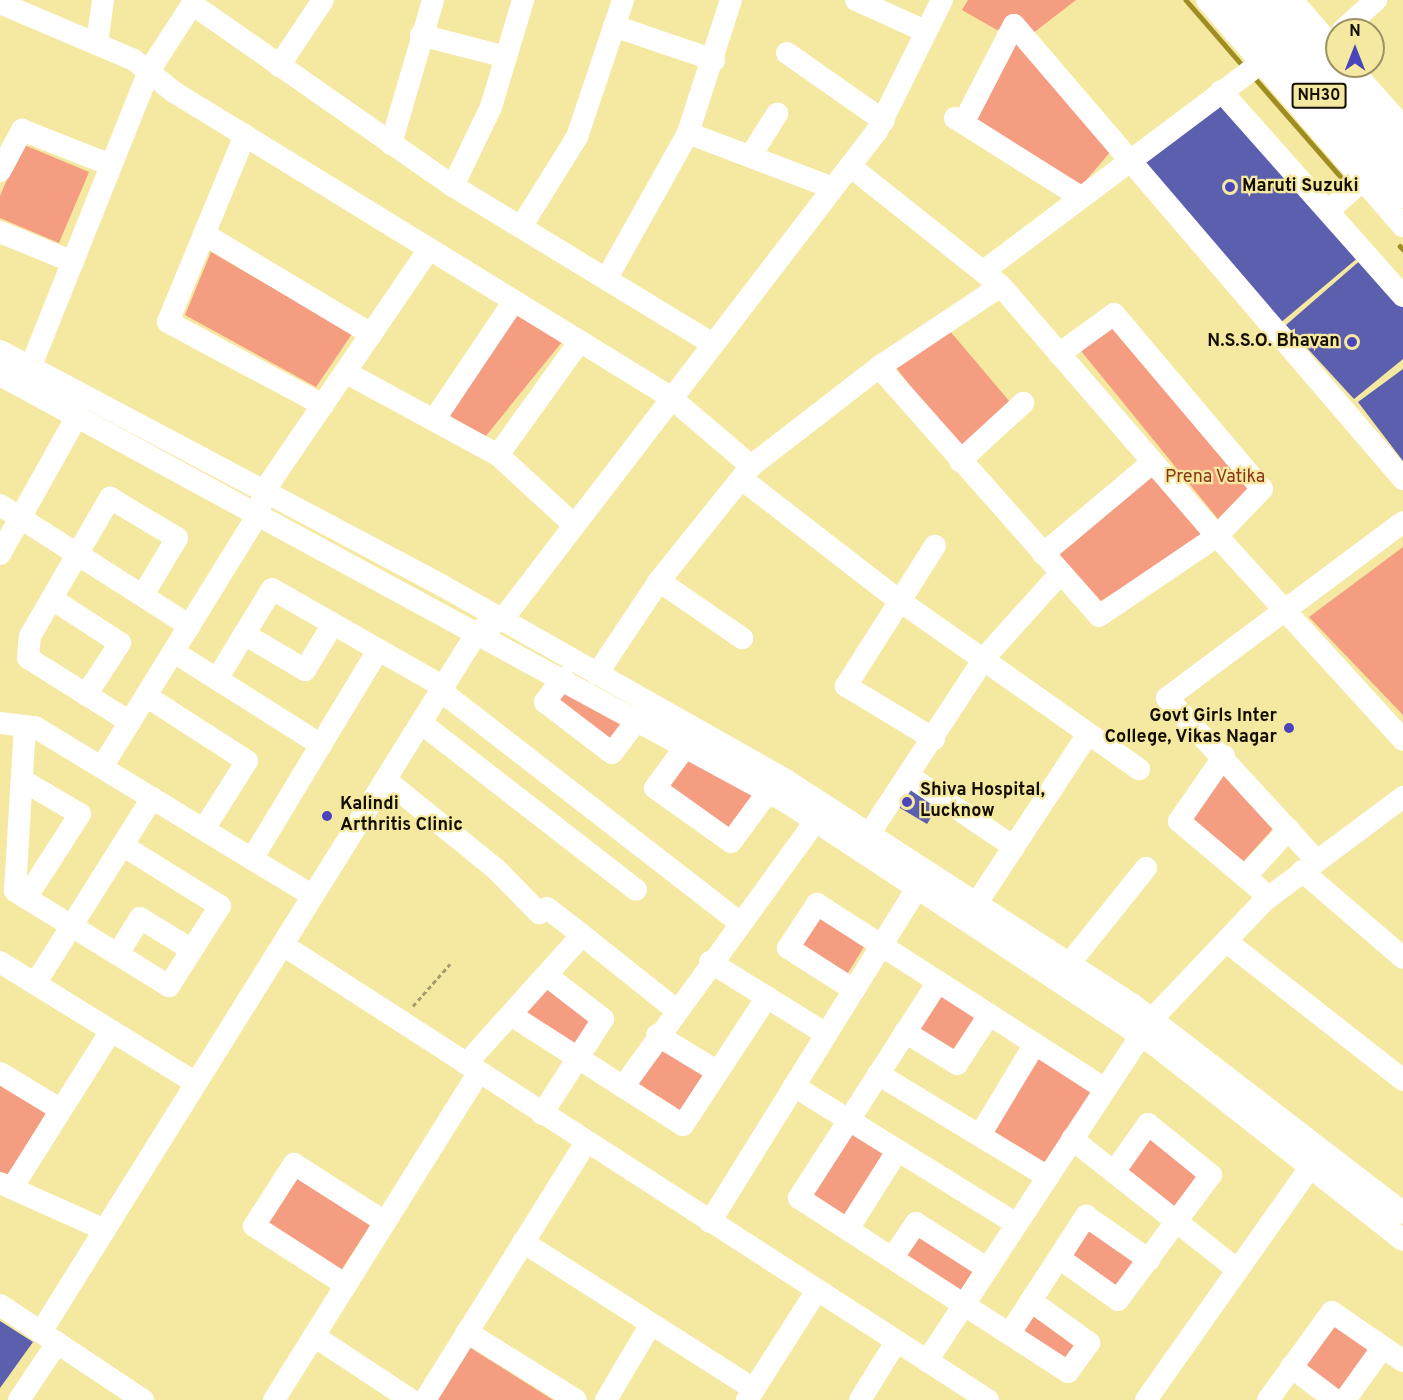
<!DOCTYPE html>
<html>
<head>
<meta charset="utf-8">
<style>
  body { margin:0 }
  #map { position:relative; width:1403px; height:1400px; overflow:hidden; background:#f5e8a1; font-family:Overpass,sans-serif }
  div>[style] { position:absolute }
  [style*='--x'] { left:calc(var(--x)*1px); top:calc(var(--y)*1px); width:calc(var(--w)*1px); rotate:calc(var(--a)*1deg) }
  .green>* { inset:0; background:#f59d81 }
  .stream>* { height:4.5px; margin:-2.25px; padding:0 2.25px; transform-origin:2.25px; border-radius:2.25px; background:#9f8d22 }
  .building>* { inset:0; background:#5b5fad }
  .path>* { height:3px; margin-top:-1.5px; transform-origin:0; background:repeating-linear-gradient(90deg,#a89d6a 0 4.5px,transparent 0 7.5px) }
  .minor>* { height:22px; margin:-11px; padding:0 11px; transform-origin:11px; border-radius:11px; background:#fff }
  .highway>* { height:33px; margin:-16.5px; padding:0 16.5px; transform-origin:16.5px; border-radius:16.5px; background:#fff }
  .dots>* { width:16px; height:16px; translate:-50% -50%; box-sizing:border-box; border:3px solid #f5e8a1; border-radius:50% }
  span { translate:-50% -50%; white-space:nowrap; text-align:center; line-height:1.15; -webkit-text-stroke:4.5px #f5e8a1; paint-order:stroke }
  .shield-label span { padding:2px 4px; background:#f5e8a1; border:2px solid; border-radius:4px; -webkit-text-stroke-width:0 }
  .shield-label { font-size:16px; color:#140e00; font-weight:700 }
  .poi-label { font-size:18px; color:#140e00; font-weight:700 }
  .left { translate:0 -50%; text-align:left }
  .right { translate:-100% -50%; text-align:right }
  .park-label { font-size:18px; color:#893618 }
  .north { position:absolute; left:1325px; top:18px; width:60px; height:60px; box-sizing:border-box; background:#f5e8a1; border:2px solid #9b9161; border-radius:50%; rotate:0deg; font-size:16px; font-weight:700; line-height:24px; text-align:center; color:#140e00 }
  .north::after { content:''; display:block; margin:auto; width:21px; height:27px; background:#4b45bb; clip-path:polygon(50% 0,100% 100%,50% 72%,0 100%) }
</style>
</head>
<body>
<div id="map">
  <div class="green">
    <div style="clip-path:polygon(968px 0,1076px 0,1028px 37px,1013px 22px,997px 30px,962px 10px)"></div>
    <div style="clip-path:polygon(1014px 35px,1112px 150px,1082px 185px,970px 119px)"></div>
    <div style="clip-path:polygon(22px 144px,89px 172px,59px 243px,0 218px,0 196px)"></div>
    <div style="clip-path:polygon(211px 252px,352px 334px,316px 387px,185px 315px)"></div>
    <div style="clip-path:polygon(516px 315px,562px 342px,485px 437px,450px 416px)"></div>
    <div style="clip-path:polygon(1110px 323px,1253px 486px,1218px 519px,1077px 346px)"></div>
    <div style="clip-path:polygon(949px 330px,1010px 402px,960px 450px,894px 365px)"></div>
    <div style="clip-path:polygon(1152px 476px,1207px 535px,1096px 604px,1055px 553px)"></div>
    <div style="clip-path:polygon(1403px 547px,1403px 715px,1309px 617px)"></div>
    <div style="clip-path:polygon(565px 691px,625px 725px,612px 743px,557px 702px)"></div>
    <div style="clip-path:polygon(687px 758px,755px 796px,731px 834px,665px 787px)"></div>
    <div style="clip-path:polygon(1223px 765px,1278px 823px,1241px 864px,1186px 816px)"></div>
    <div style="clip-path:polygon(818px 913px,867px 942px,846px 976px,798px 947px)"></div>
    <div style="clip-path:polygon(548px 980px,597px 1021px,575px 1051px,519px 1014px)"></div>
    <div style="clip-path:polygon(941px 994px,979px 1018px,955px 1055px,918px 1031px)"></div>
    <div style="clip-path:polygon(660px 1041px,710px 1072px,682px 1116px,632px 1085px)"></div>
    <div style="clip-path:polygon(1037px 1054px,1095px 1090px,1047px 1169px,988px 1133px)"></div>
    <div style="clip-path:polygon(0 1085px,46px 1113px,8px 1175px,0 1173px)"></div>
    <div style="clip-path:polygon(850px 1131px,888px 1154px,846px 1221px,808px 1198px)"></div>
    <div style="clip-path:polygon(1149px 1132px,1202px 1173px,1175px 1207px,1122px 1166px)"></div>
    <div style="clip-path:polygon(297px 1177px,371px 1224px,340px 1272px,265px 1225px)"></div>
    <div style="clip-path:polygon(1089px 1226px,1140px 1261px,1117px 1293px,1067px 1259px)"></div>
    <div style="clip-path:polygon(919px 1231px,978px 1267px,961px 1293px,903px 1258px)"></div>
    <div style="clip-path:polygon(1032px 1310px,1083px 1343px,1067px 1367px,1017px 1333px)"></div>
    <div style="clip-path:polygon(1333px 1322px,1373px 1351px,1341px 1396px,1301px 1368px)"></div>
    <div style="clip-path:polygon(469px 1347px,553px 1400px,436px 1400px)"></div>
  </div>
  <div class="stream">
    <div style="--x:1186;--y:0;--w:90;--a:49.1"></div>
    <div style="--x:1253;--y:76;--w:145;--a:48.9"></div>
    <div style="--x:1400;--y:246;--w:4;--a:45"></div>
  </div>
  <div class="building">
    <div style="clip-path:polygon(1223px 98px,1360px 256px,1279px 324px,1133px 160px)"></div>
    <div style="clip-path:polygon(1363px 258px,1403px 302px,1403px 359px,1354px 399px,1286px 325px)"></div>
    <div style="clip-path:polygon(1403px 369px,1403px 461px,1358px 402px)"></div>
    <div style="clip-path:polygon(907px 787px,938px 806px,927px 824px,895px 805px)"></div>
    <div style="clip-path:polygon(0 1321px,33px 1342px,0 1388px)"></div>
  </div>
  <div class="path">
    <div style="--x:413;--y:1006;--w:56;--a:-48.6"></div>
  </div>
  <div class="minor">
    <div style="--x:856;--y:0;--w:76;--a:24.2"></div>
    <div style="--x:1207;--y:0;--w:299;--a:49.1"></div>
    <div style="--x:1292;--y:0;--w:69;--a:49.1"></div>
    <div style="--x:0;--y:3;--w:146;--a:23"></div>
    <div style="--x:134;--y:60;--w:51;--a:38.7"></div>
    <div style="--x:174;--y:92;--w:581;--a:31.56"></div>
    <div style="--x:669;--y:396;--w:108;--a:40.5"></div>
    <div style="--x:192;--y:4;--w:318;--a:34.9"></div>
    <div style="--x:453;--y:186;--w:302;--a:31.3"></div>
    <div style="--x:614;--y:26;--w:106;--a:18.8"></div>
    <div style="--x:1343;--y:30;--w:45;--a:-42.3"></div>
    <div style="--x:421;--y:35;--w:88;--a:14.5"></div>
    <div style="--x:97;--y:44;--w:44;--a:-82.2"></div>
    <div style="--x:787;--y:53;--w:118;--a:35"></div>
    <div style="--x:279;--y:66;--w:79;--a:-56.3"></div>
    <div style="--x:1349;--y:66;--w:81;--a:48.5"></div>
    <div style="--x:1221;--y:91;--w:274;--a:48.4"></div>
    <div style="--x:969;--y:112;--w:98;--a:-62.7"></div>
    <div style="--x:1014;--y:25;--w:598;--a:49.41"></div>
    <div style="--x:955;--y:118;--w:146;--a:32.2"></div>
    <div style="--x:688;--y:133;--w:155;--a:20.8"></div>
    <div style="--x:245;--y:135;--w:202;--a:112.4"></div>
    <div style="--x:168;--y:322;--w:176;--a:28.2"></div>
    <div style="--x:391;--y:144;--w:150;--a:-73.7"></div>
    <div style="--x:751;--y:155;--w:49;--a:-57.6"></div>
    <div style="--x:850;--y:166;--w:193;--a:38.5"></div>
    <div style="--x:1001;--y:286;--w:330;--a:49.2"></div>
    <div style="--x:1217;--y:536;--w:276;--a:47.6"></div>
    <div style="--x:0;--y:171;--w:47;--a:-61.8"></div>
    <div style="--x:22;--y:130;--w:96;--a:21.5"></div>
    <div style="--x:453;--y:186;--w:88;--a:-64.3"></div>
    <div style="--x:491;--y:107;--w:112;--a:-73.3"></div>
    <div style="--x:1329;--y:210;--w:45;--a:-41.4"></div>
    <div style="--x:521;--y:227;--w:106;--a:-58.1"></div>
    <div style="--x:577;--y:137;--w:145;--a:-71.4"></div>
    <div style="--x:0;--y:232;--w:79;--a:22.3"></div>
    <div style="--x:204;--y:234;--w:195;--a:30.9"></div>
    <div style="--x:985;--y:270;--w:345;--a:-36.9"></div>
    <div style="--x:607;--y:278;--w:166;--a:-60.8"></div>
    <div style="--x:688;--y:133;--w:140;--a:-72.1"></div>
    <div style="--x:0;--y:351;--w:501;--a:27.94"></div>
    <div style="--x:443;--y:586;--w:392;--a:29.5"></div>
    <div style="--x:784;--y:779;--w:414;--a:32.9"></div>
    <div style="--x:1132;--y:1004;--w:342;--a:37.6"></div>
    <div style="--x:879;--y:367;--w:332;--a:48.5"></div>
    <div style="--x:1099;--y:616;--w:143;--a:-34.1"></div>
    <div style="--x:1217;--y:536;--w:65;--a:-46.2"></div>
    <div style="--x:1262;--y:489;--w:229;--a:-130.2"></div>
    <div style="--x:1114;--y:314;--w:68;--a:144"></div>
    <div style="--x:345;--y:372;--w:174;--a:28.5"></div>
    <div style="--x:498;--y:455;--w:102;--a:42.6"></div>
    <div style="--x:0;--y:375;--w:897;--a:28.51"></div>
    <div style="--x:788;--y:803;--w:440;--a:33.4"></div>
    <div style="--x:1155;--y:1045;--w:315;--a:38.2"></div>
    <div style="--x:25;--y:381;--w:334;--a:-68.2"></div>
    <div style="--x:149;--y:71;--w:85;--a:-57.1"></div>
    <div style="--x:434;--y:420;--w:143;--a:-56.1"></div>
    <div style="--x:498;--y:455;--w:140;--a:-54.3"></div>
    <div style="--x:960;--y:461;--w:86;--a:-42.6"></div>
    <div style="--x:743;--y:480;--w:195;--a:37.7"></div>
    <div style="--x:897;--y:599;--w:296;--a:35.1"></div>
    <div style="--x:0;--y:505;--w:225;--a:32.5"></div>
    <div style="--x:0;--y:554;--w:158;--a:-60.8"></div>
    <div style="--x:1043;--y:554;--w:143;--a:-39.9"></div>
    <div style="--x:659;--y:581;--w:101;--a:34.5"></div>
    <div style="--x:52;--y:599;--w:81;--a:32.9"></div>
    <div style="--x:120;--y:643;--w:62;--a:123.2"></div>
    <div style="--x:244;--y:634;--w:71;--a:30.5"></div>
    <div style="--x:305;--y:670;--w:54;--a:-58.7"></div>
    <div style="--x:174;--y:652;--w:174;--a:32.3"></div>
    <div style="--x:597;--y:674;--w:112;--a:-56.3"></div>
    <div style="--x:659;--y:581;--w:147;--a:-51.3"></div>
    <div style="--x:751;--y:466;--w:162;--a:-37.7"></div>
    <div style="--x:879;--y:367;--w:146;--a:-33.6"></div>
    <div style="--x:563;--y:678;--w:30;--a:127"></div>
    <div style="--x:545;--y:702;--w:84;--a:37.3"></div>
    <div style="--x:612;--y:753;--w:43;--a:-52.6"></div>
    <div style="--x:217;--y:679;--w:105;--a:-58.6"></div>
    <div style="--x:272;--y:589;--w:198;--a:29.7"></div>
    <div style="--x:441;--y:691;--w:377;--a:37.8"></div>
    <div style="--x:146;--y:696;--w:120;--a:32.8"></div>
    <div style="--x:247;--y:761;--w:80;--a:122.3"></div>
    <div style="--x:130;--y:722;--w:120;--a:-147.9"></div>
    <div style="--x:28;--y:658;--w:22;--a:-85"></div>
    <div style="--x:30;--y:636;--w:160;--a:-59.9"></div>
    <div style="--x:110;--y:498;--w:78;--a:30.8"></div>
    <div style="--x:177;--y:538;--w:66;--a:120.8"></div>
    <div style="--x:0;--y:723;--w:35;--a:7"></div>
    <div style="--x:35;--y:727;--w:325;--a:31.3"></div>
    <div style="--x:421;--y:723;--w:272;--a:37.8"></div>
    <div style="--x:25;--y:726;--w:165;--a:93.5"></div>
    <div style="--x:15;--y:891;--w:181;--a:31.7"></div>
    <div style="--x:169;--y:986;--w:95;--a:-57.5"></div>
    <div style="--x:220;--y:906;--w:115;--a:-148.1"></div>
    <div style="--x:934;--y:739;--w:103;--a:-148.9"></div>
    <div style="--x:846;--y:686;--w:166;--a:-57.6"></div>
    <div style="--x:686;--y:746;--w:52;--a:126.4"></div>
    <div style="--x:655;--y:788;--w:93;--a:35.4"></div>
    <div style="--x:731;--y:842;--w:62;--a:-53.5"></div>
    <div style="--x:1224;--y:756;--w:79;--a:124.7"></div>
    <div style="--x:1179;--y:821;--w:118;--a:40.2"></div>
    <div style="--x:102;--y:767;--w:299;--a:-58.3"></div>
    <div style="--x:259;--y:513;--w:23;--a:-77"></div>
    <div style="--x:264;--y:491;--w:293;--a:-55.7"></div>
    <div style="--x:909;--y:776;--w:127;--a:34.1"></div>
    <div style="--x:22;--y:780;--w:67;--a:30.4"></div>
    <div style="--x:80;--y:814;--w:100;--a:122.7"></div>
    <div style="--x:386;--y:780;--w:141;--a:39"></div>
    <div style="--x:496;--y:869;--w:62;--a:45.7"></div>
    <div style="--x:539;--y:913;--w:9;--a:-32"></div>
    <div style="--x:547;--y:908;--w:44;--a:37.6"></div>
    <div style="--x:862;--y:845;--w:225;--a:-56.8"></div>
    <div style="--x:985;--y:657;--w:113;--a:-47.9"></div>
    <div style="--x:252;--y:859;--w:244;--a:-58.9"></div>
    <div style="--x:1316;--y:860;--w:220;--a:-132.6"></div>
    <div style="--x:1167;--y:698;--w:294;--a:-36.7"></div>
    <div style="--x:1302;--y:871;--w:133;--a:40.7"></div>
    <div style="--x:1245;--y:877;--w:65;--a:-47.5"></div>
    <div style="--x:969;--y:915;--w:217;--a:-56.7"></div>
    <div style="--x:1227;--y:942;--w:224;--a:38.1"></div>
    <div style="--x:283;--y:945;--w:839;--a:32.84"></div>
    <div style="--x:118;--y:954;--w:42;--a:-58.6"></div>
    <div style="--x:140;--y:918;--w:61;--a:31.6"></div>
    <div style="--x:0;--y:962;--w:230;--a:31.7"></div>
    <div style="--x:710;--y:962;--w:137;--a:31.8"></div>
    <div style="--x:1061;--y:974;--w:136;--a:-51.3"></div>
    <div style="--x:938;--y:982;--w:257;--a:122.8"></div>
    <div style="--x:799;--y:1198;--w:320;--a:32.9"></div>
    <div style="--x:1068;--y:1372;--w:36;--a:-54"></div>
    <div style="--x:1089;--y:1343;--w:72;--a:-144.1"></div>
    <div style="--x:35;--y:984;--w:220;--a:-57.8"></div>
    <div style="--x:854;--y:990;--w:78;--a:-147.5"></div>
    <div style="--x:788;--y:948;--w:53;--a:-56.6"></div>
    <div style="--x:817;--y:904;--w:342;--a:32.7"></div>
    <div style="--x:511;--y:1015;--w:204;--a:32.6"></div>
    <div style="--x:683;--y:1125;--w:153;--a:-56.7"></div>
    <div style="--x:905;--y:1032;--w:61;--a:31.6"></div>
    <div style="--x:957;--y:1064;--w:59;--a:-56.9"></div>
    <div style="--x:657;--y:1035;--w:71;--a:31.2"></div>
    <div style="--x:466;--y:1064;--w:173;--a:-48"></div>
    <div style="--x:582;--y:935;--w:119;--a:38.5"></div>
    <div style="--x:0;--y:1073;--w:71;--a:31.2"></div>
    <div style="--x:878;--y:1074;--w:199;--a:31.2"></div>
    <div style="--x:794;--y:1086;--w:262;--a:31.8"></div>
    <div style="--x:623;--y:1087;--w:327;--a:-54.1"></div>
    <div style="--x:542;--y:1114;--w:113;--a:-57.3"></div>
    <div style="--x:603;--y:1019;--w:72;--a:-142.3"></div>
    <div style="--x:980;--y:1135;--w:106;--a:-58.9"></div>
    <div style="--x:1072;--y:1139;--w:211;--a:38.3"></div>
    <div style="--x:0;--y:1183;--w:115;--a:24.1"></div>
    <div style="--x:12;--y:1188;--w:186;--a:-57.8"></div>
    <div style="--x:710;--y:1222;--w:391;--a:-58.2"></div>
    <div style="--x:848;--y:1229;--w:93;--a:-57.7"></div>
    <div style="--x:523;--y:1242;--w:274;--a:32.5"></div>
    <div style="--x:893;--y:1257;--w:41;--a:-55.9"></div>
    <div style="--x:916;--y:1223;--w:85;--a:32.6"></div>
    <div style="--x:1059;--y:1258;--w:72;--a:35.4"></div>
    <div style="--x:1118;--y:1300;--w:156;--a:-53.4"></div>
    <div style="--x:1211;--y:1175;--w:81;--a:-141"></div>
    <div style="--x:1148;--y:1124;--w:59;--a:125.3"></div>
    <div style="--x:346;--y:1285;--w:109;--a:-147.3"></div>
    <div style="--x:254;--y:1226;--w:74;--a:-57.2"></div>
    <div style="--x:294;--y:1164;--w:108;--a:32.5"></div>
    <div style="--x:0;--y:1305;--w:172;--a:33.6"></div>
    <div style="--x:41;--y:1332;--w:826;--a:-58.06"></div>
    <div style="--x:478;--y:631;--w:26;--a:-25"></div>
    <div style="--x:502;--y:620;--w:616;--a:-52.52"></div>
    <div style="--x:877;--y:131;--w:146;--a:-63.6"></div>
    <div style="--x:467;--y:1332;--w:128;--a:32"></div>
    <div style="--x:1010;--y:1333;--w:140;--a:-57"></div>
    <div style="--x:1086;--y:1216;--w:77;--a:34.9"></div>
    <div style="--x:314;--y:1336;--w:116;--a:33.4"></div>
    <div style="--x:927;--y:1361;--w:409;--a:-56.7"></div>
    <div style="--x:1152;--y:1019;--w:163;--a:-46.5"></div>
    <div style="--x:1264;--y:901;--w:174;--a:-36.8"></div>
    <div style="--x:1291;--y:1367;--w:55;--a:36.9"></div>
    <div style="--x:19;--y:1400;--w:69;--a:-56.3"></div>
    <div style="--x:274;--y:1400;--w:387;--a:-58"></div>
    <div style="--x:425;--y:1400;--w:304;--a:-58"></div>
    <div style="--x:606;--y:1400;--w:88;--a:-59.4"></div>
    <div style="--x:747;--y:1400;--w:130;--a:-57.5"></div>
    <div style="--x:860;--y:1400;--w:68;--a:-58.2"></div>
    <div style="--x:1146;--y:1400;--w:283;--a:-54.8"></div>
    <div style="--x:1268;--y:1400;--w:109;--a:-54"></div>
    <div style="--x:1332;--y:1312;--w:86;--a:34.6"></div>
    <div style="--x:1345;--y:1400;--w:65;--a:-54.4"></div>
  </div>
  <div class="highway">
    <div style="--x:1236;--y:0;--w:254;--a:48.8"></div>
    <div style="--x:1269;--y:0;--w:203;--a:48.8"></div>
  </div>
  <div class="dots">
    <div style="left:1230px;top:187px;background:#4b45bb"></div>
    <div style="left:1352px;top:342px;background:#4b45bb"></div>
    <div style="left:1289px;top:728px;background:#4b45bb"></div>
    <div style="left:907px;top:802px;background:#4b45bb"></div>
    <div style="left:327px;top:816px;background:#4b45bb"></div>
  </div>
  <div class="shield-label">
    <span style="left:1319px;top:96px">NH30</span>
  </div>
  <div class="poi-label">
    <span class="left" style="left:1242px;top:187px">Maruti Suzuki</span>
    <span class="right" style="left:1340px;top:342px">N.S.S.O. Bhavan</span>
    <span class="right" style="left:1277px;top:728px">Govt Girls Inter<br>College, Vikas Nagar</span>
    <span class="left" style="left:920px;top:802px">Shiva Hospital,<br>Lucknow</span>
    <span class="left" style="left:340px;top:816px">Kalindi<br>Arthritis Clinic</span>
  </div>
  <div class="park-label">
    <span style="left:1215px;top:478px">Prena Vatika</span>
  </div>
  <div class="north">N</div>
</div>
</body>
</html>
